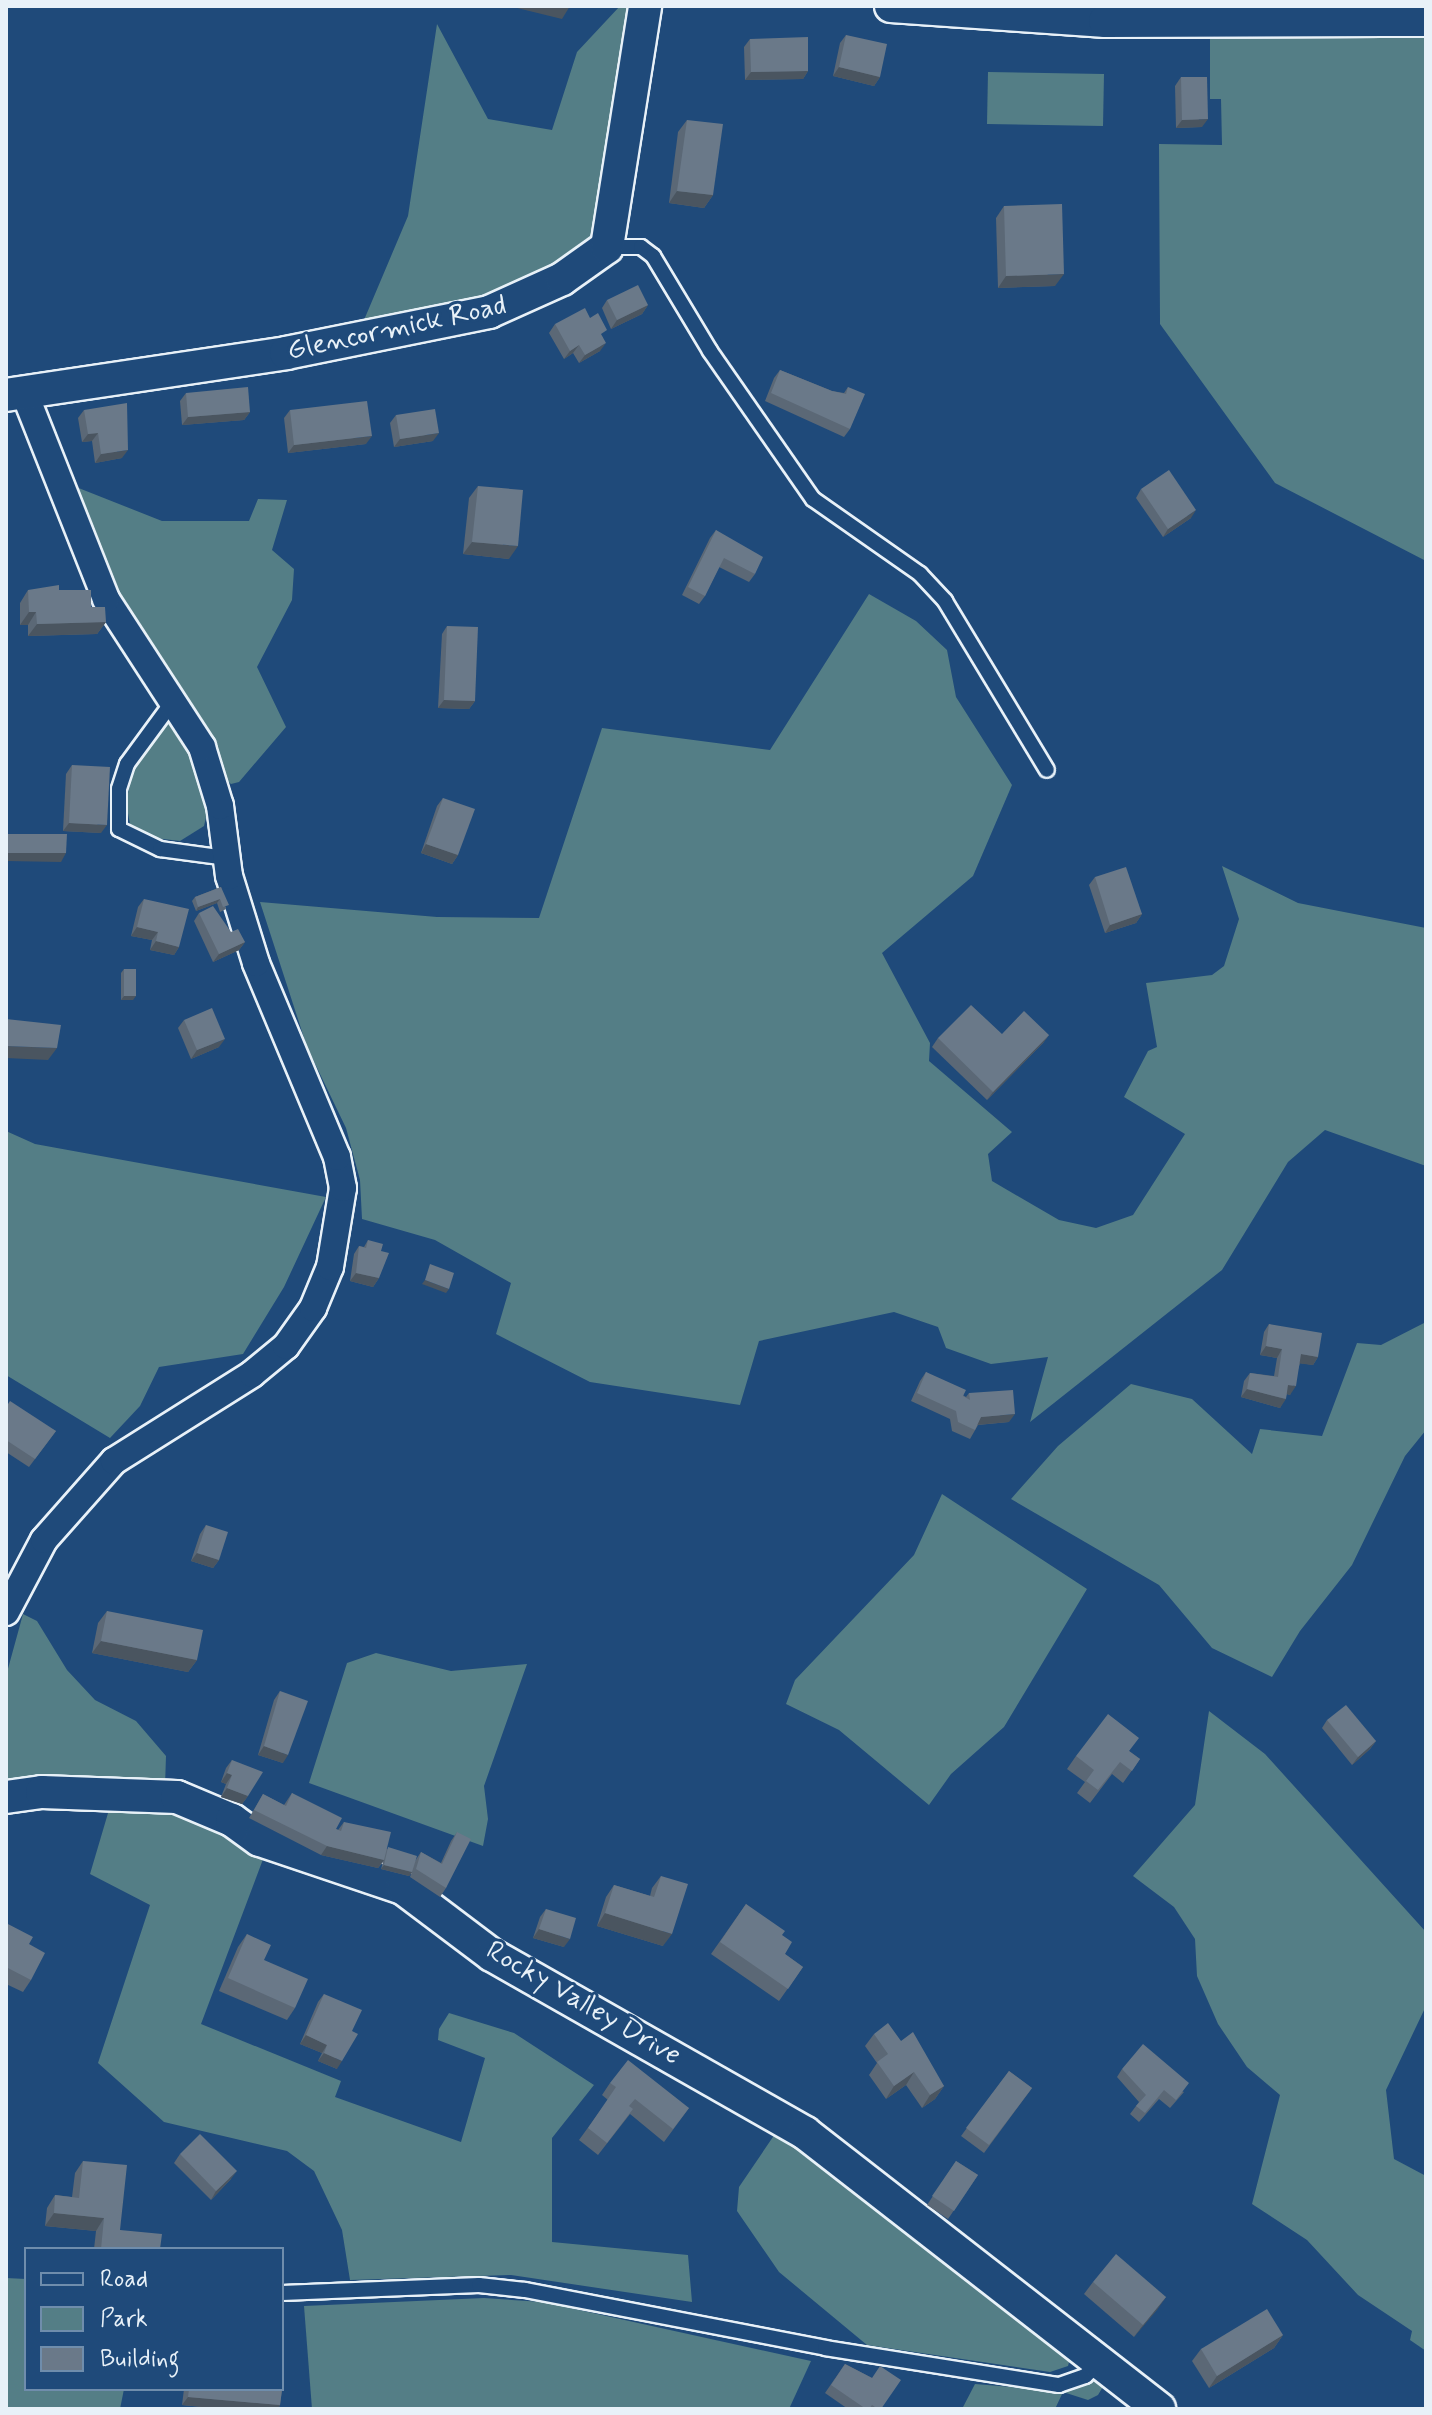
<!DOCTYPE html>
<html>
<head>
<meta charset="utf-8">
<style>
  body { margin:0 }
  #map { position:relative; width:1432px; height:2415px; overflow:hidden; background:#1f4a7a; font-family:Mynerve,sans-serif }
  div>[style] { position:absolute }
  [style*='--x'] { left:calc(var(--x)*1px); top:calc(var(--y)*1px); width:calc(var(--w)*1px); rotate:calc(var(--a)*1deg) }
  .green>* { inset:0; background:#547e86 }
  .roads { filter:drop-shadow(2px 0 #e8f1f8) drop-shadow(-2px 0 #e8f1f8) drop-shadow(0 2px #e8f1f8) drop-shadow(0 -2px #e8f1f8) }
  .service>* { height:14px; margin:-7px; padding:0 7px; transform-origin:7px; border-radius:7px; background:#1f4a7a }
  .minor>* { height:26px; margin:-13px; padding:0 13px; transform-origin:13px; border-radius:13px; background:#1f4a7a }
  .tertiary>* { height:32px; margin:-16px; padding:0 16px; transform-origin:16px; border-radius:16px; background:#1f4a7a }
  .wall>* { inset:0; background:#5b6876 }
  .shaded-wall>* { inset:0; background:#4a5560 }
  .building>* { inset:0; background:#6a7989 }
  span { translate:-50% -50%; white-space:nowrap; text-align:center; line-height:1.15; -webkit-text-stroke:6px #1f4a7a; paint-order:stroke }
  .street-label { font-size:28px; color:#e8f1f8 }
  .frame { position:absolute; inset:0; border:8px solid #e8f1f8; pointer-events:none }
  .legend { position:absolute; left:24px; top:2247px; width:260px; height:144px; box-sizing:border-box; background:#1f4a7a; border:2px solid #6f8dac; margin:0; padding:10px 14px; list-style:none; font-size:24px; color:#e8f1f8 }
  .legend li { display:flex; align-items:center; gap:16px; height:40px }
  .legend b { width:40px; border:2px solid #6f8dac }
</style>
</head>
<body>
<div id="map">
  <div class="green">
    <div style="clip-path:polygon(620px 6px,631px 6px,601px 214px,589px 239px,571px 259px,468px 306px,364px 320px,408px 216px,437px 24px,488px 119px,552px 130px,577px 52px)"></div>
    <div style="clip-path:polygon(1426px 32px,1426px 561px,1275px 483px,1160px 324px,1159px 144px,1222px 145px,1221px 99px,1210px 99px,1210px 39px)"></div>
    <div style="clip-path:polygon(988px 72px,1104px 74px,1103px 126px,987px 124px)"></div>
    <div style="clip-path:polygon(71px 485px,162px 521px,249px 521px,258px 499px,287px 500px,272px 550px,294px 569px,292px 600px,257px 667px,286px 727px,239px 782px,231px 784px,223px 777px,185px 695px,115px 595px)"></div>
    <div style="clip-path:polygon(869px 594px,916px 621px,947px 650px,956px 697px,1012px 785px,973px 876px,882px 953px,930px 1043px,929px 1061px,1012px 1132px,988px 1154px,992px 1181px,1059px 1220px,1096px 1228px,1133px 1215px,1185px 1134px,1124px 1097px,1148px 1051px,1157px 1047px,1146px 983px,1212px 975px,1224px 966px,1239px 919px,1222px 866px,1298px 903px,1426px 928px,1426px 1166px,1325px 1130px,1288px 1162px,1222px 1270px,1030px 1422px,1048px 1357px,991px 1364px,946px 1348px,938px 1327px,894px 1312px,759px 1341px,740px 1405px,590px 1382px,496px 1334px,511px 1283px,435px 1240px,362px 1219px,360px 1180px,346px 1128px,307px 1047px,260px 902px,437px 917px,539px 918px,602px 728px,770px 750px)"></div>
    <div style="clip-path:polygon(166px 708px,188px 737px,209px 804px,204px 826px,180px 841px,146px 837px,131px 829px,126px 803px,134px 764px)"></div>
    <div style="clip-path:polygon(6px 1131px,35px 1144px,326px 1197px,284px 1287px,243px 1354px,159px 1367px,140px 1406px,110px 1438px,6px 1375px)"></div>
    <div style="clip-path:polygon(1426px 1322px,1426px 1430px,1405px 1456px,1352px 1565px,1300px 1631px,1272px 1677px,1212px 1648px,1159px 1585px,1011px 1499px,1058px 1446px,1131px 1384px,1192px 1399px,1252px 1454px,1260px 1429px,1322px 1436px,1357px 1343px,1381px 1345px)"></div>
    <div style="clip-path:polygon(942px 1494px,1087px 1589px,1004px 1727px,951px 1774px,929px 1805px,839px 1730px,786px 1704px,795px 1680px,914px 1555px)"></div>
    <div style="clip-path:polygon(23px 1614px,37px 1621px,67px 1670px,95px 1700px,136px 1721px,166px 1756px,165px 1787px,6px 1783px,6px 1676px)"></div>
    <div style="clip-path:polygon(376px 1653px,451px 1671px,527px 1664px,484px 1786px,488px 1819px,483px 1846px,309px 1783px,347px 1663px)"></div>
    <div style="clip-path:polygon(1209px 1711px,1265px 1754px,1426px 1932px,1426px 2006px,1386px 2090px,1394px 2159px,1426px 2176px,1426px 2351px,1410px 2340px,1412px 2331px,1358px 2295px,1307px 2240px,1252px 2204px,1280px 2095px,1247px 2067px,1218px 2024px,1197px 1976px,1195px 1939px,1174px 1907px,1133px 1876px,1195px 1805px)"></div>
    <div style="clip-path:polygon(111px 1803px,177px 1805px,220px 1834px,268px 1846px,201px 2024px,341px 2081px,335px 2097px,461px 2142px,485px 2058px,438px 2040px,439px 2029px,449px 2013px,514px 2033px,594px 2085px,552px 2138px,552px 2242px,688px 2255px,692px 2302px,511px 2275px,350px 2280px,342px 2230px,314px 2171px,287px 2151px,164px 2122px,98px 2063px,150px 1905px,90px 1874px)"></div>
    <div style="clip-path:polygon(777px 2131px,897px 2225px,1054px 2335px,1071px 2355px,1068px 2366px,1050px 2372px,867px 2345px,779px 2272px,737px 2211px,739px 2187px)"></div>
    <div style="clip-path:polygon(6px 2278px,26px 2279px,26px 2389px,124px 2389px,120px 2409px,6px 2409px)"></div>
    <div style="clip-path:polygon(484px 2298px,543px 2302px,811px 2361px,789px 2409px,312px 2409px,304px 2306px)"></div>
    <div style="clip-path:polygon(1096px 2381px,1104px 2385px,1098px 2395px,1088px 2400px,1063px 2392px,1055px 2409px,962px 2409px,975px 2384px,1063px 2391px)"></div>
  </div>
  <div class="roads">
    <div class="service">
      <div style="--x:607;--y:247;--w:34;--a:0"></div>
      <div style="--x:641;--y:247;--w:15;--a:37"></div>
      <div style="--x:653;--y:256;--w:111;--a:59"></div>
      <div style="--x:710;--y:351;--w:180;--a:55.2"></div>
      <div style="--x:813;--y:499;--w:131;--a:35"></div>
      <div style="--x:920;--y:574;--w:37;--a:47"></div>
      <div style="--x:945;--y:601;--w:197;--a:58.9"></div>
      <div style="--x:174;--y:700;--w:79;--a:126.3"></div>
      <div style="--x:127;--y:764;--w:26;--a:108"></div>
      <div style="--x:119;--y:789;--w:40;--a:90"></div>
      <div style="--x:119;--y:829;--w:46;--a:26"></div>
      <div style="--x:160;--y:849;--w:68;--a:7.7"></div>
      <div style="--x:282;--y:2293;--w:197;--a:-2.3"></div>
      <div style="--x:479;--y:2285;--w:46;--a:6.2"></div>
      <div style="--x:525;--y:2290;--w:306;--a:10.9"></div>
      <div style="--x:825;--y:2348;--w:237;--a:9"></div>
      <div style="--x:1059;--y:2385;--w:28;--a:-19"></div>
      <div style="--x:1085;--y:2376;--w:21;--a:-41"></div>
    </div>
    <div class="minor">
      <div style="--x:6;--y:1612;--w:81;--a:-62.2"></div>
      <div style="--x:44;--y:1540;--w:106;--a:-48.5"></div>
      <div style="--x:114;--y:1461;--w:163;--a:-32.2"></div>
      <div style="--x:252;--y:1374;--w:44;--a:-39.5"></div>
      <div style="--x:286;--y:1346;--w:47;--a:-54.6"></div>
      <div style="--x:313;--y:1308;--w:44;--a:-67.5"></div>
      <div style="--x:330;--y:1267;--w:80;--a:-80.7"></div>
      <div style="--x:343;--y:1188;--w:32;--a:-101"></div>
      <div style="--x:337;--y:1157;--w:210;--a:-112.7"></div>
      <div style="--x:256;--y:963;--w:91;--a:-107.2"></div>
      <div style="--x:229;--y:876;--w:71;--a:-97.3"></div>
      <div style="--x:220;--y:806;--w:62;--a:-107"></div>
      <div style="--x:202;--y:747;--w:176;--a:-123"></div>
      <div style="--x:106;--y:599;--w:220;--a:-111.6"></div>
    </div>
    <div class="tertiary">
      <div style="--x:891;--y:6;--w:215;--a:4"></div>
      <div style="--x:1105;--y:21;--w:321;--a:-0.2"></div>
      <div style="--x:6;--y:395;--w:283;--a:-8.5"></div>
      <div style="--x:286;--y:353;--w:207;--a:-11.4"></div>
      <div style="--x:489;--y:312;--w:80;--a:-24.3"></div>
      <div style="--x:562;--y:279;--w:55;--a:-35.4"></div>
      <div style="--x:607;--y:247;--w:244;--a:-81"></div>
      <div style="--x:6;--y:1797;--w:36;--a:-8"></div>
      <div style="--x:42;--y:1792;--w:135;--a:2.1"></div>
      <div style="--x:177;--y:1797;--w:60;--a:22.7"></div>
      <div style="--x:232;--y:1820;--w:34;--a:36"></div>
      <div style="--x:260;--y:1840;--w:151;--a:18.6"></div>
      <div style="--x:403;--y:1888;--w:111;--a:37"></div>
      <div style="--x:492;--y:1955;--w:360;--a:29.6"></div>
      <div style="--x:805;--y:2133;--w:449;--a:37.9"></div>
    </div>
  </div>
  <div class="wall">
    <div style="clip-path:polygon(846px 35px,880px 77px,874px 86px,833px 76px,840px 43px)"></div>
    <div style="clip-path:polygon(750px 39px,808px 71px,803px 79px,745px 80px,744px 47px)"></div>
    <div style="clip-path:polygon(1181px 77px,1202px 127px,1176px 128px,1175px 86px)"></div>
    <div style="clip-path:polygon(687px 120px,713px 195px,704px 208px,669px 203px,678px 132px)"></div>
    <div style="clip-path:polygon(1004px 206px,1055px 286px,998px 288px,996px 218px)"></div>
    <div style="clip-path:polygon(607px 300px,648px 305px,642px 314px,611px 329px,602px 308px)"></div>
    <div style="clip-path:polygon(555px 324px,603px 337px,600px 351px,579px 363px,573px 353px,564px 359px,549px 333px)"></div>
    <div style="clip-path:polygon(780px 370px,832px 391px,844px 393px,848px 387px,850px 429px,844px 437px,765px 401px,774px 378px)"></div>
    <div style="clip-path:polygon(186px 393px,250px 412px,244px 420px,182px 425px,180px 401px)"></div>
    <div style="clip-path:polygon(84px 410px,122px 458px,95px 463px,92px 441px,82px 442px,78px 418px)"></div>
    <div style="clip-path:polygon(290px 410px,366px 444px,288px 453px,284px 418px)"></div>
    <div style="clip-path:polygon(396px 415px,433px 441px,394px 447px,390px 423px)"></div>
    <div style="clip-path:polygon(478px 486px,509px 559px,463px 554px,469px 498px)"></div>
    <div style="clip-path:polygon(1141px 489px,1191px 518px,1163px 537px,1136px 498px)"></div>
    <div style="clip-path:polygon(716px 530px,755px 574px,749px 582px,719px 567px,705px 596px,699px 604px,682px 595px,710px 538px)"></div>
    <div style="clip-path:polygon(28px 590px,59px 590px,91px 607px,106px 622px,97px 634px,28px 636px,28px 625px,20px 625px,20px 603px)"></div>
    <div style="clip-path:polygon(447px 626px,475px 701px,469px 709px,438px 708px,442px 634px)"></div>
    <div style="clip-path:polygon(72px 765px,101px 833px,63px 831px,66px 774px)"></div>
    <div style="clip-path:polygon(443px 798px,458px 855px,452px 864px,421px 853px,437px 806px)"></div>
    <div style="clip-path:polygon(1095px 877px,1142px 914px,1136px 923px,1105px 933px,1089px 885px)"></div>
    <div style="clip-path:polygon(221px 887px,226px 909px,220px 912px,217px 903px,196px 911px,192px 901px,195px 897px)"></div>
    <div style="clip-path:polygon(144px 899px,179px 947px,174px 955px,150px 950px,152px 940px,131px 936px,138px 907px)"></div>
    <div style="clip-path:polygon(199px 913px,245px 942px,239px 950px,213px 962px,194px 921px)"></div>
    <div style="clip-path:polygon(124px 969px,133px 1000px,121px 1000px,121px 973px)"></div>
    <div style="clip-path:polygon(184px 1020px,219px 1047px,191px 1059px,178px 1028px)"></div>
    <div style="clip-path:polygon(1002px 1034px,1049px 1035px,1043px 1043px,987px 1100px,932px 1047px,938px 1038px)"></div>
    <div style="clip-path:polygon(368px 1240px,381px 1251px,379px 1278px,373px 1287px,350px 1281px,354px 1254px,359px 1246px,364px 1247px)"></div>
    <div style="clip-path:polygon(1269px 1324px,1318px 1357px,1313px 1365px,1300px 1363px,1290px 1395px,1287px 1394px,1280px 1408px,1241px 1397px,1244px 1381px,1250px 1373px,1274px 1376px,1277px 1358px,1260px 1355px,1264px 1332px)"></div>
    <div style="clip-path:polygon(926px 1372px,966px 1397px,969px 1393px,1009px 1422px,978px 1425px,970px 1439px,952px 1431px,950px 1419px,911px 1401px,920px 1381px)"></div>
    <div style="clip-path:polygon(6px 1406px,56px 1431px,29px 1467px,6px 1452px)"></div>
    <div style="clip-path:polygon(206px 1525px,219px 1560px,213px 1568px,191px 1561px,200px 1534px)"></div>
    <div style="clip-path:polygon(107px 1611px,197px 1660px,188px 1672px,92px 1653px,98px 1623px)"></div>
    <div style="clip-path:polygon(280px 1691px,283px 1763px,258px 1755px,274px 1700px)"></div>
    <div style="clip-path:polygon(1327px 1720px,1376px 1741px,1370px 1749px,1352px 1765px,1322px 1728px)"></div>
    <div style="clip-path:polygon(1129px 1751px,1140px 1759px,1123px 1783px,1112px 1774px,1090px 1803px,1077px 1793px,1085px 1782px,1067px 1769px,1076px 1756px)"></div>
    <div style="clip-path:polygon(232px 1760px,248px 1796px,242px 1804px,221px 1797px,226px 1784px,221px 1782px,226px 1768px)"></div>
    <div style="clip-path:polygon(292px 1793px,336px 1829px,338px 1830px,344px 1822px,387px 1849px,415px 1861px,421px 1852px,441px 1863px,451px 1841px,457px 1832px,446px 1888px,440px 1897px,410px 1877px,415px 1862px,412px 1872px,409px 1876px,381px 1869px,383px 1862px,378px 1868px,321px 1855px,249px 1818px,263px 1794px,284px 1805px)"></div>
    <div style="clip-path:polygon(661px 1876px,663px 1946px,597px 1926px,606px 1897px,614px 1885px,650px 1896px,652px 1888px)"></div>
    <div style="clip-path:polygon(746px 1904px,782px 1935px,785px 1954px,803px 1967px,779px 2001px,711px 1954px)"></div>
    <div style="clip-path:polygon(546px 1909px,564px 1947px,533px 1938px,540px 1917px)"></div>
    <div style="clip-path:polygon(6px 1923px,29px 1944px,31px 1980px,23px 1992px,6px 1984px)"></div>
    <div style="clip-path:polygon(247px 1934px,295px 2008px,287px 2020px,219px 1991px,238px 1947px)"></div>
    <div style="clip-path:polygon(324px 1994px,337px 2069px,318px 2061px,322px 2053px,300px 2044px,318px 2002px)"></div>
    <div style="clip-path:polygon(874px 2034px,901px 2041px,944px 2086px,935px 2099px,922px 2108px,906px 2085px,886px 2099px,869px 2075px,877px 2063px,865px 2046px)"></div>
    <div style="clip-path:polygon(1122px 2069px,1184px 2092px,1170px 2108px,1159px 2099px,1139px 2122px,1130px 2114px,1139px 2102px,1117px 2077px)"></div>
    <div style="clip-path:polygon(1009px 2071px,1032px 2088px,984px 2153px,961px 2136px)"></div>
    <div style="clip-path:polygon(610px 2083px,689px 2108px,664px 2142px,630px 2114px,598px 2155px,579px 2140px,608px 2100px,602px 2095px)"></div>
    <div style="clip-path:polygon(180px 2154px,231px 2179px,211px 2200px,174px 2163px)"></div>
    <div style="clip-path:polygon(83px 2161px,120px 2230px,160px 2249px,94px 2249px,96px 2231px,45px 2226px,47px 2208px,55px 2195px,72px 2197px,75px 2173px)"></div>
    <div style="clip-path:polygon(956px 2161px,978px 2175px,948px 2219px,927px 2205px)"></div>
    <div style="clip-path:polygon(1093px 2282px,1166px 2297px,1134px 2337px,1084px 2294px)"></div>
    <div style="clip-path:polygon(1283px 2335px,1274px 2348px,1209px 2388px,1192px 2361px,1201px 2349px)"></div>
    <div style="clip-path:polygon(845px 2364px,872px 2378px,881px 2409px,848px 2409px,825px 2393px)"></div>
    <div style="clip-path:polygon(184px 2389px,282px 2389px,280px 2405px,278px 2409px,222px 2409px,182px 2405px)"></div>
  </div>
  <div class="shaded-wall">
    <div style="clip-path:polygon(509px 6px,570px 6px,562px 19px)"></div>
    <div style="clip-path:polygon(839px 67px,880px 77px,874px 86px,833px 76px)"></div>
    <div style="clip-path:polygon(808px 71px,803px 79px,745px 80px,751px 72px)"></div>
    <div style="clip-path:polygon(1208px 119px,1202px 127px,1176px 128px,1182px 120px)"></div>
    <div style="clip-path:polygon(677px 191px,713px 195px,704px 208px,669px 203px)"></div>
    <div style="clip-path:polygon(1064px 274px,1055px 286px,998px 288px,1006px 276px)"></div>
    <div style="clip-path:polygon(648px 305px,642px 314px,611px 329px,617px 320px)"></div>
    <div style="clip-path:polygon(606px 343px,600px 351px,579px 363px,585px 355px)"></div>
    <div style="clip-path:polygon(579px 345px,573px 353px,564px 359px,570px 351px)"></div>
    <div style="clip-path:polygon(250px 412px,244px 420px,182px 425px,188px 417px)"></div>
    <div style="clip-path:polygon(98px 433px,92px 441px,82px 442px,88px 434px)"></div>
    <div style="clip-path:polygon(439px 433px,433px 441px,394px 447px,400px 439px)"></div>
    <div style="clip-path:polygon(372px 436px,366px 444px,288px 453px,294px 445px)"></div>
    <div style="clip-path:polygon(128px 450px,122px 458px,95px 463px,101px 454px)"></div>
    <div style="clip-path:polygon(1196px 510px,1191px 518px,1163px 537px,1168px 529px)"></div>
    <div style="clip-path:polygon(472px 542px,518px 546px,509px 559px,463px 554px)"></div>
    <div style="clip-path:polygon(29px 612px,36px 612px,28px 625px,20px 625px)"></div>
    <div style="clip-path:polygon(106px 622px,97px 634px,28px 636px,37px 624px)"></div>
    <div style="clip-path:polygon(444px 700px,475px 701px,469px 709px,438px 708px)"></div>
    <div style="clip-path:polygon(69px 823px,107px 825px,101px 833px,63px 831px)"></div>
    <div style="clip-path:polygon(426px 844px,458px 855px,452px 864px,421px 853px)"></div>
    <div style="clip-path:polygon(6px 853px,66px 853px,61px 862px,6px 861px)"></div>
    <div style="clip-path:polygon(220px 899px,217px 903px,196px 911px,198px 907px)"></div>
    <div style="clip-path:polygon(1142px 914px,1136px 923px,1105px 933px,1110px 925px)"></div>
    <div style="clip-path:polygon(137px 927px,158px 932px,152px 940px,131px 936px)"></div>
    <div style="clip-path:polygon(156px 941px,179px 947px,174px 955px,150px 950px)"></div>
    <div style="clip-path:polygon(245px 942px,239px 950px,213px 962px,219px 954px)"></div>
    <div style="clip-path:polygon(124px 996px,136px 996px,133px 1000px,121px 1000px)"></div>
    <div style="clip-path:polygon(1049px 1035px,1043px 1043px,987px 1100px,993px 1092px)"></div>
    <div style="clip-path:polygon(225px 1039px,219px 1047px,191px 1059px,197px 1050px)"></div>
    <div style="clip-path:polygon(6px 1046px,57px 1048px,48px 1060px,6px 1058px)"></div>
    <div style="clip-path:polygon(356px 1273px,379px 1278px,373px 1287px,350px 1281px)"></div>
    <div style="clip-path:polygon(425px 1280px,449px 1289px,446px 1293px,422px 1284px)"></div>
    <div style="clip-path:polygon(1266px 1346px,1282px 1349px,1277px 1358px,1260px 1355px)"></div>
    <div style="clip-path:polygon(1301px 1354px,1318px 1357px,1313px 1365px,1295px 1363px)"></div>
    <div style="clip-path:polygon(1288px 1385px,1296px 1386px,1290px 1395px,1283px 1393px)"></div>
    <div style="clip-path:polygon(1247px 1389px,1286px 1399px,1280px 1408px,1241px 1397px)"></div>
    <div style="clip-path:polygon(1015px 1414px,1009px 1422px,976px 1425px,981px 1417px)"></div>
    <div style="clip-path:polygon(197px 1553px,219px 1560px,213px 1568px,191px 1561px)"></div>
    <div style="clip-path:polygon(101px 1641px,197px 1660px,188px 1672px,92px 1653px)"></div>
    <div style="clip-path:polygon(1376px 1741px,1370px 1749px,1352px 1765px,1358px 1757px)"></div>
    <div style="clip-path:polygon(264px 1746px,288px 1755px,283px 1763px,258px 1755px)"></div>
    <div style="clip-path:polygon(227px 1773px,232px 1775px,226px 1784px,221px 1782px)"></div>
    <div style="clip-path:polygon(227px 1788px,248px 1796px,242px 1804px,221px 1797px)"></div>
    <div style="clip-path:polygon(327px 1846px,384px 1860px,378px 1868px,321px 1855px)"></div>
    <div style="clip-path:polygon(384px 1865px,412px 1872px,409px 1876px,381px 1869px)"></div>
    <div style="clip-path:polygon(605px 1913px,672px 1934px,663px 1946px,597px 1926px)"></div>
    <div style="clip-path:polygon(539px 1929px,570px 1939px,564px 1947px,533px 1938px)"></div>
    <div style="clip-path:polygon(306px 2035px,327px 2045px,322px 2053px,300px 2044px)"></div>
    <div style="clip-path:polygon(324px 2053px,342px 2061px,337px 2069px,318px 2061px)"></div>
    <div style="clip-path:polygon(914px 2072px,906px 2085px,886px 2099px,894px 2086px)"></div>
    <div style="clip-path:polygon(944px 2086px,935px 2099px,922px 2108px,930px 2095px)"></div>
    <div style="clip-path:polygon(237px 2171px,231px 2179px,211px 2200px,216px 2191px)"></div>
    <div style="clip-path:polygon(54px 2213px,104px 2218px,96px 2231px,45px 2226px)"></div>
    <div style="clip-path:polygon(1166px 2297px,1157px 2310px,1134px 2337px,1143px 2325px)"></div>
    <div style="clip-path:polygon(1283px 2335px,1274px 2348px,1209px 2388px,1217px 2376px)"></div>
    <div style="clip-path:polygon(188px 2397px,280px 2405px,278px 2409px,222px 2409px,182px 2405px)"></div>
  </div>
  <div class="building">
    <div style="clip-path:polygon(846px 35px,887px 44px,880px 77px,839px 67px)"></div>
    <div style="clip-path:polygon(808px 37px,808px 71px,751px 72px,750px 39px)"></div>
    <div style="clip-path:polygon(1181px 77px,1207px 77px,1208px 119px,1182px 120px)"></div>
    <div style="clip-path:polygon(687px 120px,723px 124px,713px 195px,677px 191px)"></div>
    <div style="clip-path:polygon(1062px 204px,1064px 274px,1006px 276px,1004px 206px)"></div>
    <div style="clip-path:polygon(638px 285px,648px 305px,617px 320px,607px 300px)"></div>
    <div style="clip-path:polygon(585px 308px,590px 318px,598px 313px,607px 330px,601px 334px,606px 343px,585px 355px,579px 345px,570px 351px,555px 324px)"></div>
    <div style="clip-path:polygon(780px 370px,832px 391px,846px 394px,848px 387px,865px 394px,850px 429px,771px 393px)"></div>
    <div style="clip-path:polygon(248px 387px,250px 412px,188px 417px,186px 393px)"></div>
    <div style="clip-path:polygon(367px 401px,372px 436px,294px 445px,290px 410px)"></div>
    <div style="clip-path:polygon(127px 403px,128px 450px,101px 454px,98px 433px,88px 434px,84px 410px)"></div>
    <div style="clip-path:polygon(435px 409px,439px 433px,400px 439px,396px 415px)"></div>
    <div style="clip-path:polygon(1169px 470px,1196px 510px,1168px 529px,1141px 489px)"></div>
    <div style="clip-path:polygon(478px 486px,523px 490px,518px 546px,472px 542px)"></div>
    <div style="clip-path:polygon(716px 530px,763px 557px,755px 574px,724px 558px,705px 596px,688px 587px)"></div>
    <div style="clip-path:polygon(59px 585px,59px 590px,91px 590px,91px 607px,105px 607px,106px 622px,37px 624px,36px 612px,29px 612px,28px 590px)"></div>
    <div style="clip-path:polygon(447px 626px,478px 627px,475px 701px,444px 700px)"></div>
    <div style="clip-path:polygon(72px 765px,110px 767px,107px 825px,69px 823px)"></div>
    <div style="clip-path:polygon(443px 798px,475px 809px,458px 855px,426px 844px)"></div>
    <div style="clip-path:polygon(6px 834px,67px 834px,66px 853px,6px 853px)"></div>
    <div style="clip-path:polygon(1126px 867px,1142px 914px,1110px 925px,1095px 877px)"></div>
    <div style="clip-path:polygon(221px 887px,229px 905px,223px 907px,220px 899px,198px 907px,195px 897px)"></div>
    <div style="clip-path:polygon(144px 899px,189px 909px,179px 947px,156px 941px,158px 932px,137px 927px)"></div>
    <div style="clip-path:polygon(213px 906px,231px 932px,238px 929px,245px 942px,219px 954px,199px 913px)"></div>
    <div style="clip-path:polygon(124px 969px,136px 969px,136px 996px,124px 996px)"></div>
    <div style="clip-path:polygon(971px 1005px,1002px 1034px,1024px 1011px,1049px 1035px,993px 1092px,938px 1038px)"></div>
    <div style="clip-path:polygon(212px 1008px,225px 1039px,197px 1050px,184px 1020px)"></div>
    <div style="clip-path:polygon(6px 1019px,61px 1025px,57px 1048px,6px 1046px)"></div>
    <div style="clip-path:polygon(368px 1240px,383px 1244px,381px 1251px,389px 1253px,379px 1278px,356px 1273px,359px 1246px,366px 1248px)"></div>
    <div style="clip-path:polygon(430px 1264px,454px 1273px,449px 1289px,425px 1280px)"></div>
    <div style="clip-path:polygon(1269px 1324px,1322px 1333px,1318px 1357px,1301px 1354px,1296px 1386px,1288px 1385px,1286px 1399px,1247px 1389px,1250px 1373px,1278px 1377px,1282px 1349px,1266px 1346px)"></div>
    <div style="clip-path:polygon(926px 1372px,966px 1390px,963px 1396px,970px 1400px,969px 1393px,1013px 1390px,1015px 1414px,981px 1417px,975px 1430px,958px 1422px,956px 1411px,917px 1393px)"></div>
    <div style="clip-path:polygon(10px 1401px,56px 1431px,35px 1459px,6px 1440px,6px 1407px)"></div>
    <div style="clip-path:polygon(206px 1525px,228px 1532px,219px 1560px,197px 1553px)"></div>
    <div style="clip-path:polygon(107px 1611px,203px 1630px,197px 1660px,101px 1641px)"></div>
    <div style="clip-path:polygon(280px 1691px,308px 1701px,288px 1755px,264px 1746px)"></div>
    <div style="clip-path:polygon(1346px 1705px,1376px 1741px,1358px 1757px,1327px 1720px)"></div>
    <div style="clip-path:polygon(1108px 1714px,1139px 1738px,1129px 1751px,1140px 1759px,1132px 1771px,1120px 1762px,1098px 1790px,1086px 1781px,1094px 1770px,1076px 1756px)"></div>
    <div style="clip-path:polygon(232px 1760px,263px 1772px,248px 1796px,227px 1788px,232px 1775px,227px 1773px)"></div>
    <div style="clip-path:polygon(292px 1793px,342px 1818px,336px 1829px,341px 1831px,344px 1822px,391px 1832px,384px 1860px,327px 1846px,254px 1810px,263px 1794px,286px 1806px)"></div>
    <div style="clip-path:polygon(457px 1832px,471px 1839px,446px 1888px,416px 1869px,421px 1852px,442px 1864px)"></div>
    <div style="clip-path:polygon(388px 1847px,417px 1856px,412px 1872px,384px 1865px)"></div>
    <div style="clip-path:polygon(661px 1876px,688px 1884px,672px 1934px,605px 1913px,614px 1885px,654px 1897px)"></div>
    <div style="clip-path:polygon(746px 1904px,785px 1931px,782px 1935px,792px 1942px,785px 1954px,803px 1967px,788px 1989px,720px 1942px)"></div>
    <div style="clip-path:polygon(546px 1909px,576px 1918px,570px 1939px,539px 1929px)"></div>
    <div style="clip-path:polygon(6px 1923px,33px 1937px,29px 1944px,45px 1953px,31px 1980px,6px 1967px)"></div>
    <div style="clip-path:polygon(247px 1934px,271px 1945px,264px 1960px,308px 1979px,295px 2008px,228px 1978px)"></div>
    <div style="clip-path:polygon(324px 1994px,362px 2010px,352px 2031px,358px 2034px,342px 2061px,324px 2053px,327px 2045px,306px 2035px)"></div>
    <div style="clip-path:polygon(888px 2023px,901px 2041px,913px 2032px,944px 2086px,930px 2095px,914px 2072px,894px 2086px,877px 2062px,888px 2054px,874px 2034px)"></div>
    <div style="clip-path:polygon(1143px 2044px,1189px 2083px,1176px 2100px,1164px 2090px,1145px 2113px,1136px 2106px,1146px 2095px,1122px 2069px)"></div>
    <div style="clip-path:polygon(628px 2060px,689px 2108px,673px 2129px,635px 2099px,629px 2106px,633px 2109px,607px 2143px,588px 2128px,616px 2087px,610px 2083px)"></div>
    <div style="clip-path:polygon(1009px 2071px,1032px 2088px,989px 2145px,966px 2128px)"></div>
    <div style="clip-path:polygon(200px 2134px,237px 2171px,216px 2191px,180px 2154px)"></div>
    <div style="clip-path:polygon(83px 2161px,127px 2165px,120px 2230px,162px 2234px,160px 2249px,101px 2249px,104px 2218px,54px 2213px,55px 2195px,79px 2198px)"></div>
    <div style="clip-path:polygon(956px 2161px,978px 2175px,954px 2211px,932px 2196px)"></div>
    <div style="clip-path:polygon(1116px 2254px,1166px 2297px,1143px 2325px,1093px 2282px)"></div>
    <div style="clip-path:polygon(1267px 2309px,1283px 2335px,1217px 2376px,1201px 2349px)"></div>
    <div style="clip-path:polygon(845px 2364px,872px 2378px,880px 2366px,901px 2380px,881px 2409px,878px 2409px,872px 2405px,869px 2409px,866px 2409px,831px 2385px)"></div>
    <div style="clip-path:polygon(282px 2375px,284px 2375px,280px 2405px,188px 2397px,189px 2389px,282px 2389px)"></div>
  </div>
  <div class="street-label">
    <span style="left:397px;top:329px;rotate:-12deg">Glencormick Road</span>
    <span style="left:583px;top:2004px;rotate:30deg">Rocky Valley Drive</span>
  </div>
  <div class="frame"></div>
  <ul class="legend">
  <li><b style="height:10px;background:#1f4a7a"></b>Road</li>
  <li><b style="height:22px;background:#547e86"></b>Park</li>
  <li><b style="height:22px;background:#6a7989"></b>Building</li>
  </ul>
</div>
</body>
</html>
